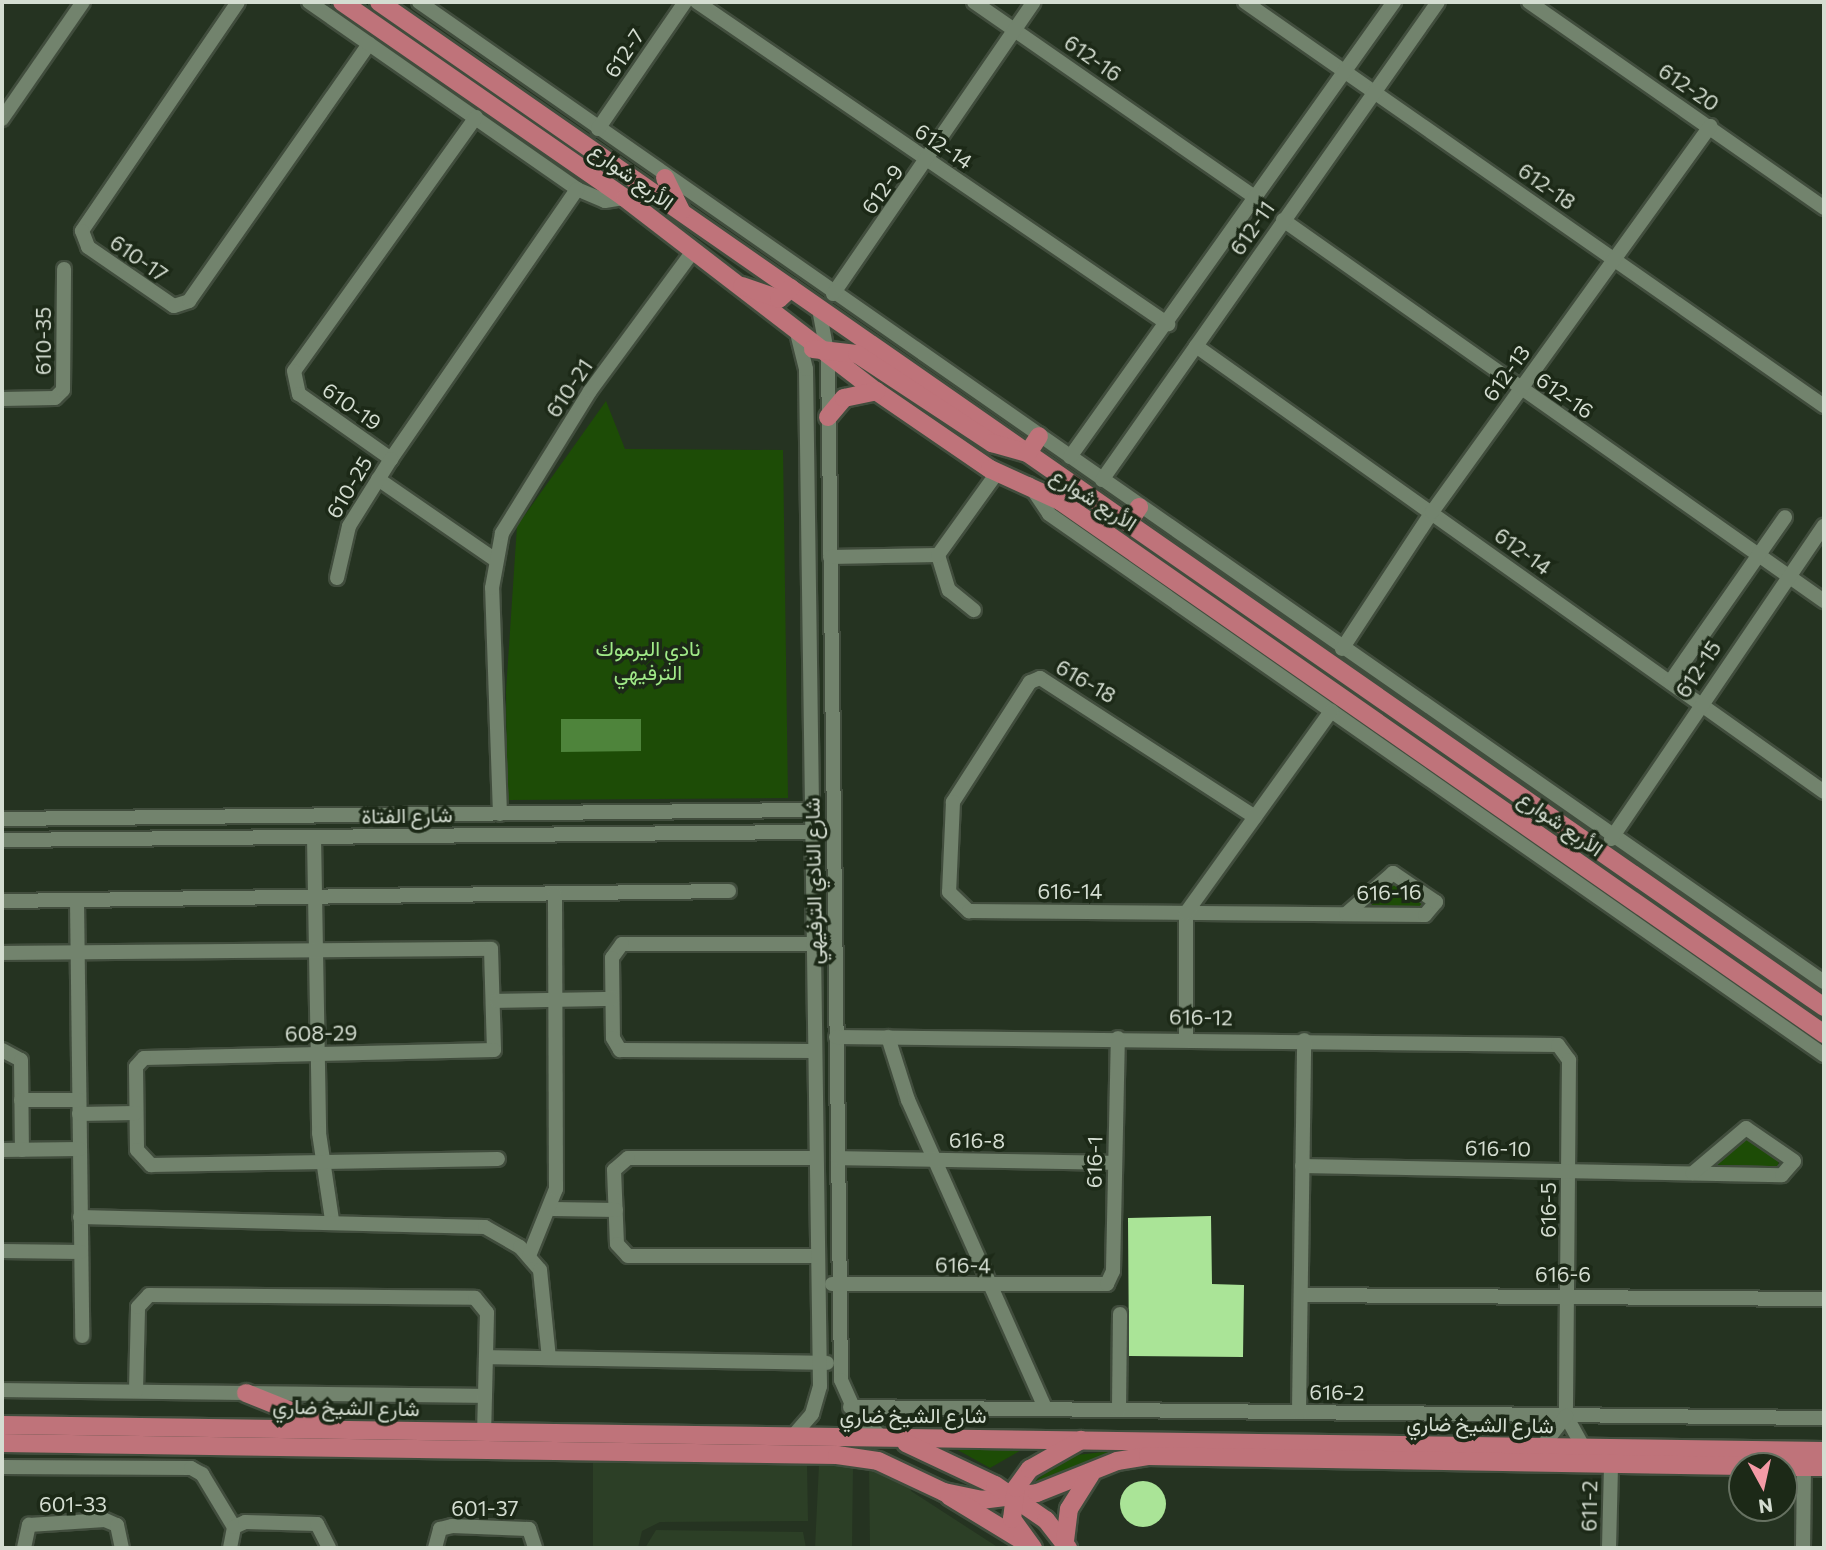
<!DOCTYPE html>
<html>
<head>
<meta charset="utf-8">
<style>
  body { margin:0 }
  #map { position:relative; width:1826px; height:1550px; overflow:hidden; background:#253321; font-family:Commissioner,Vazirmatn,sans-serif }
  div>[style] { position:absolute }
  [style*='--x'] { left:calc(var(--x)*1px); top:calc(var(--y)*1px); width:calc(var(--w)*1px); rotate:calc(var(--a)*1deg) }
  .built>* { inset:0; background:#2c3f26 }
  .green>* { inset:0; background:#1d4c06 }
  .water>* { inset:0; background:#4e843b }
  .building>* { inset:0; background:#aae497 }
  .round { border-radius:50% }
  .roads { filter:drop-shadow(2px 0 #414d3d) drop-shadow(-2px 0 #414d3d) drop-shadow(0 2px #414d3d) drop-shadow(0 -2px #414d3d) }
  .minor>* { height:14px; margin:-7px; padding:0 7px; transform-origin:7px; border-radius:7px; background:#72836d }
  .major>* { height:18px; margin:-9px; padding:0 9px; transform-origin:9px; border-radius:9px; background:#bf737a }
  span { translate:-50% -50%; white-space:nowrap; text-align:center; line-height:1.15; -webkit-text-stroke:7px #1c2917; paint-order:stroke }
  .street-label { font-size:21px; color:#d4ddd1 }
  .park-label { font-size:21px; color:#a0ea88 }
  .frame { position:absolute; inset:0; border:4px solid #d4ddd1; pointer-events:none }
  .north { position:absolute; left:1728px; top:1452px; width:70px; height:70px; box-sizing:border-box; background:#1c2917; border:2px solid #667161; border-radius:50%; rotate:172deg; font-size:19px; font-weight:700; line-height:28px; text-align:center; color:#d4ddd1 }
  .north::after { content:''; display:block; margin:auto; width:24px; height:32px; background:#f49aa6; clip-path:polygon(50% 0,100% 100%,50% 72%,0 100%) }
</style>
</head>
<body>
<div id="map">
  <div class="built">
    <div style="clip-path:polygon(593px 1459px,807px 1463px,808px 1521px,660px 1522px,642px 1531px,638px 1548px,593px 1548px)"></div>
    <div style="clip-path:polygon(819px 1464px,853px 1467px,852px 1548px,815px 1548px)"></div>
    <div style="clip-path:polygon(869px 1466px,909px 1483px,911px 1491px,999px 1548px,870px 1548px)"></div>
    <div style="clip-path:polygon(656px 1530px,803px 1532px,806px 1548px,645px 1548px)"></div>
  </div>
  <div class="green">
    <div style="clip-path:polygon(606px 401px,625px 449px,783px 450px,788px 798px,507px 800px,506px 691px,517px 526px)"></div>
    <div style="clip-path:polygon(1391px 882px,1422px 900px,1421px 906px,1364px 908px)"></div>
    <div style="clip-path:polygon(1749px 1137px,1779px 1158px,1778px 1166px,1714px 1167px)"></div>
    <div style="clip-path:polygon(947px 1444px,1030px 1445px,990px 1468px)"></div>
    <div style="clip-path:polygon(1138px 1448px,1099px 1458px,1031px 1484px,1068px 1456px)"></div>
  </div>
  <div class="water">
    <div style="clip-path:polygon(561px 719px,641px 719px,641px 751px,561px 752px)"></div>
  </div>
  <div class="building">
    <div style="clip-path:polygon(1211px 1216px,1212px 1284px,1244px 1285px,1243px 1357px,1129px 1356px,1128px 1218px)"></div>
    <div class="round" style="left:1120px;top:1481px;width:46px;height:46px"></div>
  </div>
  <div class="roads">
    <div class="minor">
      <div style="--x:238;--y:2;--w:277;--a:124.3"></div>
      <div style="--x:82;--y:231;--w:17;--a:69"></div>
      <div style="--x:88;--y:247;--w:104;--a:34.5"></div>
      <div style="--x:174;--y:306;--w:16;--a:-18"></div>
      <div style="--x:189;--y:301;--w:314;--a:-55"></div>
      <div style="--x:309;--y:2;--w:327;--a:34.9"></div>
      <div style="--x:577;--y:189;--w:30;--a:23"></div>
      <div style="--x:605;--y:201;--w:20;--a:-9"></div>
      <div style="--x:419;--y:2;--w:1713;--a:34.9"></div>
      <div style="--x:697;--y:2;--w:571;--a:34.36"></div>
      <div style="--x:974;--y:2;--w:343;--a:34.8"></div>
      <div style="--x:1245;--y:2;--w:706;--a:34.91"></div>
      <div style="--x:1529;--y:2;--w:360;--a:34.9"></div>
      <div style="--x:476;--y:117;--w:312;--a:125.6"></div>
      <div style="--x:294;--y:371;--w:24;--a:78"></div>
      <div style="--x:299;--y:394;--w:113;--a:35.2"></div>
      <div style="--x:391;--y:459;--w:328;--a:-55.4"></div>
      <div style="--x:2;--y:119;--w:142;--a:-55.3"></div>
      <div style="--x:598;--y:129;--w:154;--a:-55.6"></div>
      <div style="--x:1283;--y:220;--w:662;--a:35.16"></div>
      <div style="--x:833;--y:294;--w:354;--a:-55.5"></div>
      <div style="--x:819;--y:309;--w:49;--a:79.4"></div>
      <div style="--x:828;--y:357;--w:1023;--a:89.27"></div>
      <div style="--x:841;--y:1380;--w:39;--a:66"></div>
      <div style="--x:857;--y:1416;--w:33;--a:40"></div>
      <div style="--x:1196;--y:346;--w:770;--a:35.38"></div>
      <div style="--x:2;--y:399;--w:53;--a:-1.1"></div>
      <div style="--x:55;--y:398;--w:11;--a:-45"></div>
      <div style="--x:63;--y:390;--w:121;--a:-89.5"></div>
      <div style="--x:1070;--y:457;--w:559;--a:-54.55"></div>
      <div style="--x:378;--y:479;--w:141;--a:34.6"></div>
      <div style="--x:1102;--y:480;--w:584;--a:-54.9"></div>
      <div style="--x:1029;--y:484;--w:36;--a:56"></div>
      <div style="--x:1049;--y:514;--w:945;--a:34.92"></div>
      <div style="--x:938;--y:555;--w:37;--a:73"></div>
      <div style="--x:949;--y:590;--w:32;--a:39"></div>
      <div style="--x:830;--y:557;--w:108;--a:-1.1"></div>
      <div style="--x:938;--y:555;--w:101;--a:-54.3"></div>
      <div style="--x:337;--y:578;--w:53;--a:-77"></div>
      <div style="--x:349;--y:526;--w:79;--a:-57.9"></div>
      <div style="--x:1342;--y:649;--w:164;--a:-56.7"></div>
      <div style="--x:1432;--y:512;--w:476;--a:-54.2"></div>
      <div style="--x:1670;--y:682;--w:201;--a:-55.1"></div>
      <div style="--x:500;--y:814;--w:226;--a:-92"></div>
      <div style="--x:492;--y:588;--w:56;--a:-79.7"></div>
      <div style="--x:502;--y:533;--w:167;--a:-58.2"></div>
      <div style="--x:590;--y:391;--w:175;--a:-53.6"></div>
      <div style="--x:1255;--y:817;--w:256;--a:-147.1"></div>
      <div style="--x:1040;--y:678;--w:11;--a:158"></div>
      <div style="--x:1030;--y:682;--w:143;--a:122.7"></div>
      <div style="--x:953;--y:802;--w:90;--a:92.5"></div>
      <div style="--x:949;--y:892;--w:28;--a:44"></div>
      <div style="--x:969;--y:911;--w:456;--a:0.5"></div>
      <div style="--x:1425;--y:915;--w:17;--a:-50"></div>
      <div style="--x:1436;--y:902;--w:52;--a:-146"></div>
      <div style="--x:1393;--y:873;--w:62;--a:138.9"></div>
      <div style="--x:2;--y:819;--w:810;--a:-0.64"></div>
      <div style="--x:314;--y:837;--w:296;--a:89"></div>
      <div style="--x:319;--y:1133;--w:88;--a:81.5"></div>
      <div style="--x:1611;--y:839;--w:379;--a:-55.8"></div>
      <div style="--x:2;--y:840;--w:810;--a:-0.57"></div>
      <div style="--x:77;--y:900;--w:436;--a:89.3"></div>
      <div style="--x:2;--y:901;--w:727;--a:-0.79"></div>
      <div style="--x:814;--y:944;--w:192;--a:180"></div>
      <div style="--x:622;--y:944;--w:17;--a:126"></div>
      <div style="--x:612;--y:958;--w:80;--a:89.3"></div>
      <div style="--x:613;--y:1038;--w:14;--a:60"></div>
      <div style="--x:620;--y:1050;--w:195;--a:0.3"></div>
      <div style="--x:2;--y:953;--w:489;--a:-0.5"></div>
      <div style="--x:491;--y:949;--w:101;--a:88.3"></div>
      <div style="--x:494;--y:1050;--w:350;--a:178.7"></div>
      <div style="--x:144;--y:1058;--w:12;--a:132"></div>
      <div style="--x:136;--y:1067;--w:83;--a:89.3"></div>
      <div style="--x:137;--y:1150;--w:21;--a:47"></div>
      <div style="--x:151;--y:1165;--w:347;--a:-1"></div>
      <div style="--x:497;--y:1001;--w:115;--a:-1"></div>
      <div style="--x:836;--y:1037;--w:722;--a:0.63"></div>
      <div style="--x:1558;--y:1045;--w:19;--a:54"></div>
      <div style="--x:1569;--y:1060;--w:356;--a:90.5"></div>
      <div style="--x:1566;--y:1416;--w:38;--a:61"></div>
      <div style="--x:888;--y:1037;--w:66;--a:72.4"></div>
      <div style="--x:908;--y:1100;--w:337;--a:66"></div>
      <div style="--x:1186;--y:1038;--w:125;--a:-90"></div>
      <div style="--x:1186;--y:913;--w:249;--a:-54.3"></div>
      <div style="--x:2;--y:1050;--w:21;--a:28"></div>
      <div style="--x:21;--y:1060;--w:90;--a:89.4"></div>
      <div style="--x:21;--y:1100;--w:58;--a:0"></div>
      <div style="--x:79;--y:1114;--w:57;--a:-1"></div>
      <div style="--x:2;--y:1150;--w:78;--a:-0.7"></div>
      <div style="--x:816;--y:1158;--w:188;--a:180"></div>
      <div style="--x:628;--y:1158;--w:18;--a:139"></div>
      <div style="--x:614;--y:1170;--w:74;--a:87.7"></div>
      <div style="--x:617;--y:1244;--w:16;--a:47"></div>
      <div style="--x:628;--y:1256;--w:190;--a:0"></div>
      <div style="--x:838;--y:1158;--w:277;--a:1"></div>
      <div style="--x:1302;--y:1166;--w:480;--a:1.1"></div>
      <div style="--x:1782;--y:1175;--w:18;--a:-49"></div>
      <div style="--x:1794;--y:1161;--w:58;--a:-145.5"></div>
      <div style="--x:1746;--y:1128;--w:70;--a:139.7"></div>
      <div style="--x:553;--y:1209;--w:63;--a:0.9"></div>
      <div style="--x:80;--y:1217;--w:405;--a:1.4"></div>
      <div style="--x:485;--y:1227;--w:40;--a:29.7"></div>
      <div style="--x:520;--y:1247;--w:30;--a:49"></div>
      <div style="--x:540;--y:1270;--w:88;--a:84.2"></div>
      <div style="--x:2;--y:1251;--w:79;--a:0.7"></div>
      <div style="--x:529;--y:1256;--w:72;--a:-68.1"></div>
      <div style="--x:556;--y:1189;--w:295;--a:-90.2"></div>
      <div style="--x:832;--y:1284;--w:275;--a:0"></div>
      <div style="--x:1107;--y:1284;--w:14;--a:-65"></div>
      <div style="--x:1113;--y:1271;--w:233;--a:-88.8"></div>
      <div style="--x:1301;--y:1295;--w:523;--a:0.44"></div>
      <div style="--x:486;--y:1357;--w:341;--a:1"></div>
      <div style="--x:2;--y:1390;--w:483;--a:0.7"></div>
      <div style="--x:136;--y:1391;--w:84;--a:-88.6"></div>
      <div style="--x:138;--y:1307;--w:16;--a:-47"></div>
      <div style="--x:149;--y:1295;--w:326;--a:0.5"></div>
      <div style="--x:475;--y:1298;--w:19;--a:51"></div>
      <div style="--x:487;--y:1313;--w:119;--a:91.4"></div>
      <div style="--x:850;--y:1407;--w:974;--a:0.65"></div>
      <div style="--x:1119;--y:1410;--w:96;--a:-89.4"></div>
      <div style="--x:1299;--y:1412;--w:372;--a:-89.2"></div>
      <div style="--x:793;--y:1436;--w:29;--a:-49"></div>
      <div style="--x:812;--y:1414;--w:29;--a:-74"></div>
      <div style="--x:820;--y:1386;--w:1017;--a:-90.79"></div>
      <div style="--x:806;--y:369;--w:34;--a:-104"></div>
      <div style="--x:1541;--y:1448;--w:41;--a:-52"></div>
      <div style="--x:2;--y:1467;--w:189;--a:0.3"></div>
      <div style="--x:191;--y:1468;--w:13;--a:29"></div>
      <div style="--x:202;--y:1474;--w:62;--a:58.9"></div>
      <div style="--x:24;--y:1548;--w:24;--a:-78"></div>
      <div style="--x:29;--y:1525;--w:76;--a:-3.8"></div>
      <div style="--x:105;--y:1520;--w:13;--a:23"></div>
      <div style="--x:117;--y:1525;--w:24;--a:78"></div>
      <div style="--x:230;--y:1548;--w:21;--a:-79"></div>
      <div style="--x:234;--y:1527;--w:12;--a:-24"></div>
      <div style="--x:245;--y:1522;--w:72;--a:1.6"></div>
      <div style="--x:317;--y:1524;--w:27;--a:63"></div>
      <div style="--x:435;--y:1548;--w:20;--a:-75"></div>
      <div style="--x:440;--y:1529;--w:12;--a:-14"></div>
      <div style="--x:452;--y:1526;--w:77;--a:2.2"></div>
      <div style="--x:529;--y:1529;--w:20;--a:72"></div>
      <div style="--x:1609;--y:1548;--w:84;--a:-88.6"></div>
      <div style="--x:1803;--y:1548;--w:81;--a:-89.3"></div>
    </div>
    <div class="major">
      <div style="--x:342;--y:2;--w:344;--a:34.7"></div>
      <div style="--x:625;--y:198;--w:317;--a:37.6"></div>
      <div style="--x:876;--y:391;--w:138;--a:34.4"></div>
      <div style="--x:990;--y:469;--w:77;--a:24.6"></div>
      <div style="--x:1060;--y:501;--w:932;--a:34.9"></div>
      <div style="--x:379;--y:2;--w:1760;--a:34.82"></div>
      <div style="--x:665;--y:178;--w:37;--a:64"></div>
      <div style="--x:742;--y:286;--w:39;--a:19"></div>
      <div style="--x:779;--y:299;--w:16;--a:-43"></div>
      <div style="--x:813;--y:349;--w:44;--a:6.5"></div>
      <div style="--x:857;--y:354;--w:162;--a:33.4"></div>
      <div style="--x:992;--y:443;--w:37;--a:16"></div>
      <div style="--x:1028;--y:453;--w:20;--a:-57"></div>
      <div style="--x:828;--y:417;--w:25;--a:-50"></div>
      <div style="--x:844;--y:398;--w:33;--a:-12"></div>
      <div style="--x:1129;--y:522;--w:18;--a:-56"></div>
      <div style="--x:246;--y:1393;--w:88;--a:21.9"></div>
      <div style="--x:2;--y:1425;--w:1822;--a:0.82"></div>
      <div style="--x:2;--y:1443;--w:835;--a:0.82"></div>
      <div style="--x:837;--y:1455;--w:41;--a:8.3"></div>
      <div style="--x:878;--y:1461;--w:73;--a:25.2"></div>
      <div style="--x:944;--y:1492;--w:38;--a:12"></div>
      <div style="--x:981;--y:1500;--w:56;--a:-7.1"></div>
      <div style="--x:1037;--y:1493;--w:86;--a:-21.8"></div>
      <div style="--x:1117;--y:1461;--w:31;--a:-9"></div>
      <div style="--x:1148;--y:1456;--w:597;--a:0.96"></div>
      <div style="--x:906;--y:1443;--w:98;--a:25.3"></div>
      <div style="--x:995;--y:1485;--w:62;--a:34.5"></div>
      <div style="--x:1046;--y:1520;--w:36;--a:52"></div>
      <div style="--x:1784;--y:1467;--w:40;--a:0"></div>
      <div style="--x:949;--y:1496;--w:90;--a:31.4"></div>
      <div style="--x:1065;--y:1541;--w:32;--a:-83"></div>
      <div style="--x:1069;--y:1509;--w:41;--a:-57.8"></div>
      <div style="--x:1033;--y:1548;--w:36;--a:-126"></div>
      <div style="--x:1012;--y:1519;--w:31;--a:-83"></div>
      <div style="--x:1016;--y:1488;--w:24;--a:-54"></div>
      <div style="--x:1030;--y:1469;--w:59;--a:-29.6"></div>
    </div>
  </div>
  <div class="street-label">
    <span style="left:624px;top:53px;rotate:-56deg">612-7</span>
    <span style="left:1093px;top:58px;rotate:35deg">612-16</span>
    <span style="left:1689px;top:87px;rotate:34deg">612-20</span>
    <span style="left:944px;top:146px;rotate:34deg">612-14</span>
    <span style="left:632px;top:176px;rotate:36deg">الأربع شوارع</span>
    <span style="left:1547px;top:186px;rotate:35deg">612-18</span>
    <span style="left:882px;top:189px;rotate:-55deg">612-9</span>
    <span style="left:1252px;top:228px;rotate:-55deg">612-11</span>
    <span style="left:139px;top:258px;rotate:35deg">610-17</span>
    <span style="left:43px;top:341px;rotate:-90deg">610-35</span>
    <span style="left:1506px;top:373px;rotate:-54deg">612-13</span>
    <span style="left:569px;top:388px;rotate:-56deg">610-21</span>
    <span style="left:1565px;top:395px;rotate:35deg">612-16</span>
    <span style="left:352px;top:406px;rotate:35deg">610-19</span>
    <span style="left:349px;top:487px;rotate:-59deg">610-25</span>
    <span style="left:1094px;top:499px;rotate:33deg">الأربع شوارع</span>
    <span style="left:1523px;top:551px;rotate:36deg">612-14</span>
    <span style="left:1698px;top:669px;rotate:-56deg">612-15</span>
    <span style="left:1086px;top:681px;rotate:30deg">616-18</span>
    <span style="left:407px;top:815px;rotate:-1deg">شارع الفتاة</span>
    <span style="left:1561px;top:823px;rotate:35deg">الأربع شوارع</span>
    <span style="left:813px;top:881px;rotate:-91deg">شارع النادي الترفيهي</span>
    <span style="left:1070px;top:891px">616-14</span>
    <span style="left:1389px;top:892px;rotate:-1deg">616-16</span>
    <span style="left:1201px;top:1017px;rotate:1deg">616-12</span>
    <span style="left:321px;top:1033px;rotate:-1deg">608-29</span>
    <span style="left:977px;top:1140px;rotate:1deg">616-8</span>
    <span style="left:1498px;top:1148px;rotate:1deg">616-10</span>
    <span style="left:1094px;top:1162px;rotate:-89deg">616-1</span>
    <span style="left:1548px;top:1210px;rotate:-90deg">616-5</span>
    <span style="left:963px;top:1265px;rotate:1deg">616-4</span>
    <span style="left:1563px;top:1274px">616-6</span>
    <span style="left:1337px;top:1392px;rotate:1deg">616-2</span>
    <span style="left:346px;top:1407px;rotate:1deg">شارع الشيخ ضاري</span>
    <span style="left:913px;top:1415px">شارع الشيخ ضاري</span>
    <span style="left:1480px;top:1424px;rotate:1deg">شارع الشيخ ضاري</span>
    <span style="left:73px;top:1504px">601-33</span>
    <span style="left:1589px;top:1506px;rotate:-89deg">611-2</span>
    <span style="left:485px;top:1508px">601-37</span>
  </div>
  <div class="park-label">
    <span style="left:648px;top:660px">نادي اليرموك<br>الترفيهي</span>
  </div>
  <div class="frame"></div>
  <div class="north">N</div>
</div>
</body>
</html>
